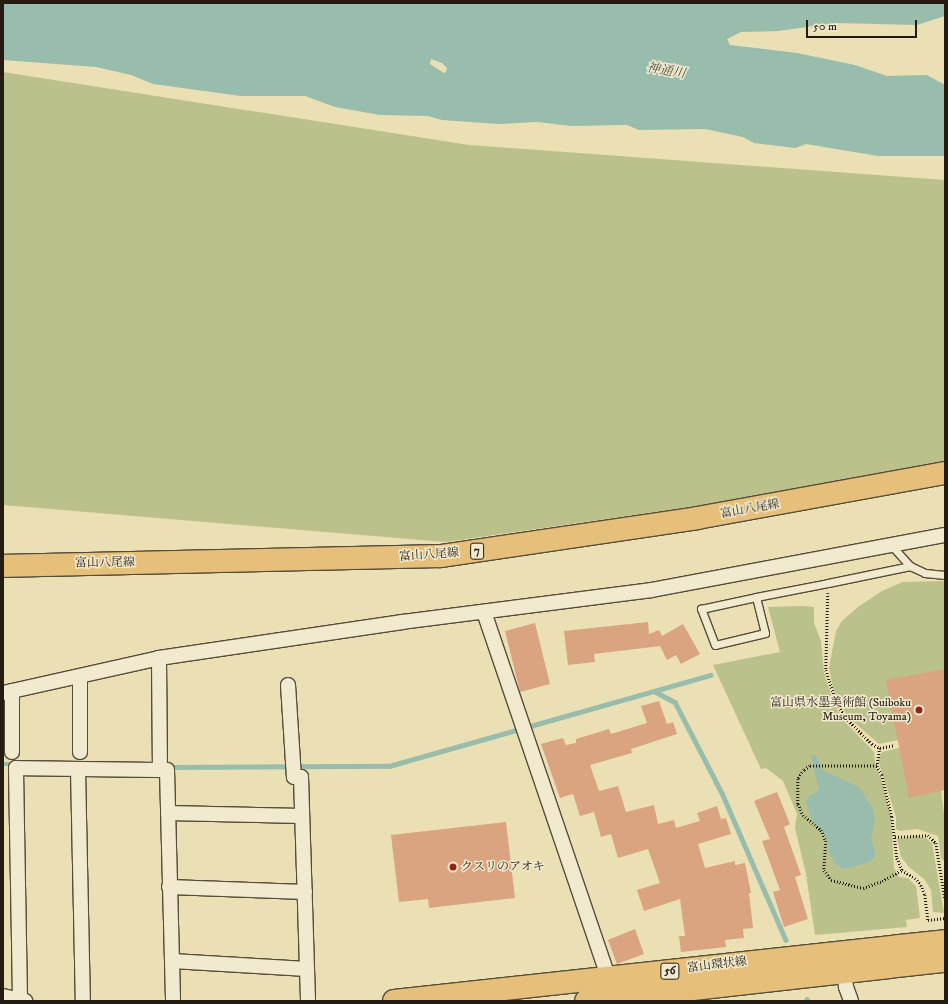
<!DOCTYPE html>
<html>
<head>
<meta charset="utf-8">
<style>
  body { margin:0 }
  #map { position:relative; width:948px; height:1004px; overflow:hidden; background:#ebdfb4; font-family:"IM FELL DW Pica","Noto Serif JP",serif }
  div>[style] { position:absolute }
  [style*='--x'] { left:calc(var(--x)*1px); top:calc(var(--y)*1px); width:calc(var(--w)*1px); rotate:calc(var(--a)*1deg) }
  .green>* { inset:0; background:#bbc18a }
  .water>* { inset:0; background:#98bdad }
  .stream>* { height:4.5px; margin:-2.25px; padding:0 2.25px; transform-origin:2.25px; border-radius:2.25px; background:#98bdad }
  .building>* { inset:0; background:#dba481 }
  .path>* { height:2.5px; margin-top:-1.25px; transform-origin:0; background:repeating-linear-gradient(90deg,#241b11 0 1px,transparent 0 3px) }
  .roads { filter:drop-shadow(1px 0 #564c3a) drop-shadow(-1px 0 #564c3a) drop-shadow(0 1px #564c3a) drop-shadow(0 -1px #564c3a) }
  .service>* { height:7px; margin:-3.5px; padding:0 3.5px; transform-origin:3.5px; border-radius:3.5px; background:#f2eace }
  .minor>* { height:14px; margin:-7px; padding:0 7px; transform-origin:7px; border-radius:7px; background:#f2eace }
  .primary>* { height:22px; margin:-11px; padding:0 11px; transform-origin:11px; border-radius:11px; background:#e6c07a }
  .dots>* { width:11px; height:11px; translate:-50% -50%; box-sizing:border-box; border:2px solid #f2eace; border-radius:50% }
  span { translate:-50% -50%; white-space:nowrap; text-align:center; line-height:1.15; -webkit-text-stroke:3px #f2eace; paint-order:stroke }
  .shield-label span { padding:1px 3px; background:#f2eace; border:1px solid; border-radius:3px; -webkit-text-stroke-width:0 }
  .shield-label { font-size:11px; color:#241b11; font-weight:700 }
  .street-label { font-size:12px; color:#241b11 }
  .poi-label { font-size:12px; color:#241b11 }
  .right { translate:-100% -50%; text-align:right }
  .left { translate:0 -50%; text-align:left }
  .water-label { font-size:13px; color:#4d5448; font-style:italic }
  .frame { position:absolute; inset:0; border:4px solid #241b11; pointer-events:none }
  .scale { position:absolute; left:806px; top:20px; width:111px; height:18px; box-sizing:border-box; border:2px solid #241b11; border-top:0; padding-left:5px; font-size:12px; line-height:14px; white-space:nowrap; color:#241b11; -webkit-text-stroke:3px #f2eace; paint-order:stroke }
</style>
</head>
<body>
<div id="map">
  <div class="green">
    <div style="clip-path:polygon(3px 72px,469px 145px,945px 180px,945px 465px,864px 482px,446px 542px,3px 505px)"></div>
    <div style="clip-path:polygon(945px 581px,945px 669px,898px 740px,879px 744px,847px 716px,833px 688px,829px 668px,836px 631px,842px 621px,858px 607px,882px 591px,903px 582px)"></div>
    <div style="clip-path:polygon(801px 606px,814px 607px,814px 623px,821px 641px,824px 673px,835px 706px,843px 720px,874px 752px,876px 769px,881px 778px,891px 817px,894px 868px,899px 877px,908px 878px,916px 886px,920px 918px,906px 920px,907px 927px,815px 935px,806px 874px,795px 828px,797px 814px,783px 781px,766px 768px,761px 769px,713px 665px,780px 652px,768px 607px)"></div>
    <div style="clip-path:polygon(899px 748px,941px 791px,945px 822px,945px 862px,941px 858px,938px 836px,917px 829px,900px 831px,896px 829px,896px 817px,878px 760px,882px 752px)"></div>
    <div style="clip-path:polygon(917px 836px,926px 838px,932px 843px,944px 913px,933px 912px,931px 890px,924px 879px,909px 867px,901px 857px,897px 839px)"></div>
  </div>
  <div class="water">
    <div style="clip-path:polygon(evenodd,3px 3px,945px 3px,945px 16px,917px 25px,836px 23px,778px 31px,741px 32px,727px 39px,730px 45px,797px 53px,855px 65px,887px 76px,927px 75px,945px 85px,945px 156px,878px 156px,806px 144px,795px 148px,754px 143px,743px 137px,705px 129px,639px 130px,627px 125px,571px 126px,537px 122px,498px 124px,442px 120px,428px 116px,380px 115px,335px 107px,305px 96px,241px 96px,153px 84px,131px 75px,96px 67px,3px 60px,3px 3px,431px 59px,442px 63px,447px 68px,446px 72px,444px 73px,430px 64px,431px 59px)"></div>
    <div style="clip-path:polygon(811px 755px,817px 756px,822px 770px,859px 787px,872px 807px,875px 820px,871px 839px,875px 851px,875px 857px,868px 863px,843px 869px,835px 864px,828px 850px,828px 842px,823px 832px,812px 821px,806px 802px,808px 797px,819px 790px)"></div>
  </div>
  <div class="stream">
    <div style="--x:654;--y:691;--w:24;--a:28"></div>
    <div style="--x:675;--y:702;--w:102;--a:62.7"></div>
    <div style="--x:722;--y:793;--w:160;--a:66.5"></div>
    <div style="--x:3;--y:764;--w:12;--a:0"></div>
    <div style="--x:169;--y:767;--w:220;--a:-0.3"></div>
    <div style="--x:389;--y:766;--w:334;--a:-15.8"></div>
    <div style="--x:807;--y:999;--w:2;--a:63"></div>
  </div>
  <div class="building">
    <div style="clip-path:polygon(648px 622px,649px 634px,659px 630px,662px 636px,683px 624px,700px 654px,681px 664px,676px 655px,667px 660px,660px 646px,594px 654px,595px 662px,568px 665px,564px 631px)"></div>
    <div style="clip-path:polygon(535px 623px,550px 684px,520px 692px,505px 631px)"></div>
    <div style="clip-path:polygon(945px 669px,945px 790px,909px 798px,886px 680px)"></div>
    <div style="clip-path:polygon(659px 701px,667px 724px,673px 722px,677px 734px,631px 749px,632px 753px,590px 765px,599px 791px,618px 786px,626px 812px,654px 805px,658px 824px,674px 820px,676px 828px,700px 821px,697px 813px,717px 806px,721px 819px,726px 818px,731px 834px,698px 844px,705px 868px,735px 861px,735px 865px,745px 863px,751px 893px,749px 893px,753px 928px,743px 929px,744px 938px,725px 940px,726px 947px,681px 952px,679px 936px,685px 936px,680px 899px,644px 911px,637px 890px,660px 883px,648px 849px,618px 858px,611px 834px,601px 837px,594px 812px,580px 816px,573px 794px,560px 798px,541px 744px,563px 738px,566px 745px,576px 743px,576px 739px,609px 729px,611px 734px,647px 723px,641px 706px)"></div>
    <div style="clip-path:polygon(777px 792px,790px 824px,784px 827px,801px 875px,795px 877px,808px 919px,784px 927px,773px 892px,780px 890px,762px 841px,770px 839px,754px 801px)"></div>
    <div style="clip-path:polygon(506px 822px,515px 898px,429px 908px,428px 899px,399px 902px,391px 835px)"></div>
    <div style="clip-path:polygon(635px 929px,644px 954px,617px 964px,608px 940px)"></div>
  </div>
  <div class="path">
    <div style="--x:828;--y:593;--w:77;--a:91.5"></div>
    <div style="--x:826;--y:670;--w:33;--a:72"></div>
    <div style="--x:836;--y:701;--w:20;--a:60"></div>
    <div style="--x:846;--y:718;--w:37;--a:45"></div>
    <div style="--x:872;--y:744;--w:9;--a:27"></div>
    <div style="--x:880;--y:748;--w:15;--a:-11"></div>
    <div style="--x:880;--y:748;--w:18;--a:99"></div>
    <div style="--x:877;--y:766;--w:10;--a:61"></div>
    <div style="--x:882;--y:775;--w:43;--a:76.6"></div>
    <div style="--x:892;--y:817;--w:41;--a:83"></div>
    <div style="--x:897;--y:858;--w:13;--a:67"></div>
    <div style="--x:902;--y:870;--w:15;--a:32"></div>
    <div style="--x:915;--y:878;--w:9;--a:49"></div>
    <div style="--x:921;--y:885;--w:11;--a:68"></div>
    <div style="--x:925;--y:895;--w:25;--a:83"></div>
    <div style="--x:928;--y:920;--w:17;--a:-7"></div>
    <div style="--x:877;--y:766;--w:67;--a:180"></div>
    <div style="--x:810;--y:766;--w:7;--a:146"></div>
    <div style="--x:804;--y:770;--w:11;--a:124"></div>
    <div style="--x:798;--y:779;--w:25;--a:90"></div>
    <div style="--x:798;--y:804;--w:12;--a:66"></div>
    <div style="--x:803;--y:815;--w:23;--a:40"></div>
    <div style="--x:821;--y:830;--w:12;--a:66"></div>
    <div style="--x:826;--y:841;--w:29;--a:94"></div>
    <div style="--x:824;--y:870;--w:12;--a:55"></div>
    <div style="--x:831;--y:880;--w:33;--a:14"></div>
    <div style="--x:863;--y:888;--w:20;--a:-20"></div>
    <div style="--x:882;--y:881;--w:23;--a:-29"></div>
    <div style="--x:895;--y:837;--w:33;--a:-3"></div>
    <div style="--x:928;--y:835;--w:11;--a:45"></div>
    <div style="--x:936;--y:843;--w:57;--a:80.9"></div>
  </div>
  <div class="roads">
    <div class="service">
      <div style="--x:892;--y:546;--w:27;--a:48"></div>
      <div style="--x:910;--y:566;--w:17;--a:25"></div>
      <div style="--x:925;--y:573;--w:20;--a:6"></div>
      <div style="--x:756;--y:597;--w:37;--a:76"></div>
      <div style="--x:765;--y:633;--w:51;--a:166.5"></div>
      <div style="--x:715;--y:645;--w:39;--a:-111"></div>
      <div style="--x:701;--y:609;--w:56;--a:-12.3"></div>
      <div style="--x:756;--y:597;--w:73;--a:-11"></div>
      <div style="--x:828;--y:583;--w:84;--a:-11.7"></div>
    </div>
    <div class="minor">
      <div style="--x:484;--y:612;--w:393;--a:71.2"></div>
      <div style="--x:159;--y:658;--w:112;--a:89.5"></div>
      <div style="--x:288;--y:685;--w:92;--a:86.3"></div>
      <div style="--x:294;--y:777;--w:7;--a:0"></div>
      <div style="--x:301;--y:777;--w:224;--a:88.2"></div>
      <div style="--x:12;--y:691;--w:61;--a:90"></div>
      <div style="--x:3;--y:693;--w:160;--a:-12.6"></div>
      <div style="--x:159;--y:658;--w:246;--a:-8.4"></div>
      <div style="--x:402;--y:622;--w:251;--a:-7.3"></div>
      <div style="--x:651;--y:590;--w:299;--a:-10.6"></div>
      <div style="--x:80;--y:752;--w:75;--a:-90"></div>
      <div style="--x:78;--y:769;--w:232;--a:88.8"></div>
      <div style="--x:168;--y:813;--w:134;--a:1.3"></div>
      <div style="--x:169;--y:887;--w:136;--a:2.1"></div>
      <div style="--x:172;--y:961;--w:135;--a:3.4"></div>
      <div style="--x:844;--y:965;--w:22;--a:85"></div>
      <div style="--x:846;--y:987;--w:15;--a:70"></div>
      <div style="--x:3;--y:996;--w:23;--a:13"></div>
      <div style="--x:20;--y:999;--w:231;--a:-91"></div>
      <div style="--x:16;--y:768;--w:151;--a:0.8"></div>
      <div style="--x:167;--y:770;--w:231;--a:88.5"></div>
    </div>
    <div class="primary">
      <div style="--x:3;--y:566;--w:438;--a:-1.3"></div>
      <div style="--x:441;--y:556;--w:259;--a:-8.4"></div>
      <div style="--x:697;--y:518;--w:252;--a:-10.3"></div>
      <div style="--x:394;--y:1001;--w:554;--a:-6.21"></div>
      <div style="--x:586;--y:1001;--w:361;--a:-6.4"></div>
    </div>
  </div>
  <div class="dots">
    <div style="left:919px;top:710px;background:#8f2418"></div>
    <div style="left:453px;top:867px;background:#8f2418"></div>
  </div>
  <div class="shield-label">
    <span style="left:477px;top:551px">7</span>
    <span style="left:670px;top:971px">56</span>
  </div>
  <div class="street-label">
    <span style="left:750px;top:509px;rotate:-10deg">富山八尾線</span>
    <span style="left:429px;top:555px;rotate:-4deg">富山八尾線</span>
    <span style="left:105px;top:563px;rotate:-1deg">富山八尾線</span>
    <span style="left:717px;top:965px;rotate:-7deg">富山環状線</span>
  </div>
  <div class="poi-label">
    <span class="right" style="left:911px;top:710px">富山県水墨美術館 (Suiboku<br>Museum, Toyama)</span>
    <span class="left" style="left:461px;top:867px">クスリのアオキ</span>
  </div>
  <div class="water-label">
    <span style="left:666px;top:71px;rotate:10deg">神通川</span>
  </div>
  <div class="frame"></div>
  <div class="scale">50 m</div>
</div>
</body>
</html>
